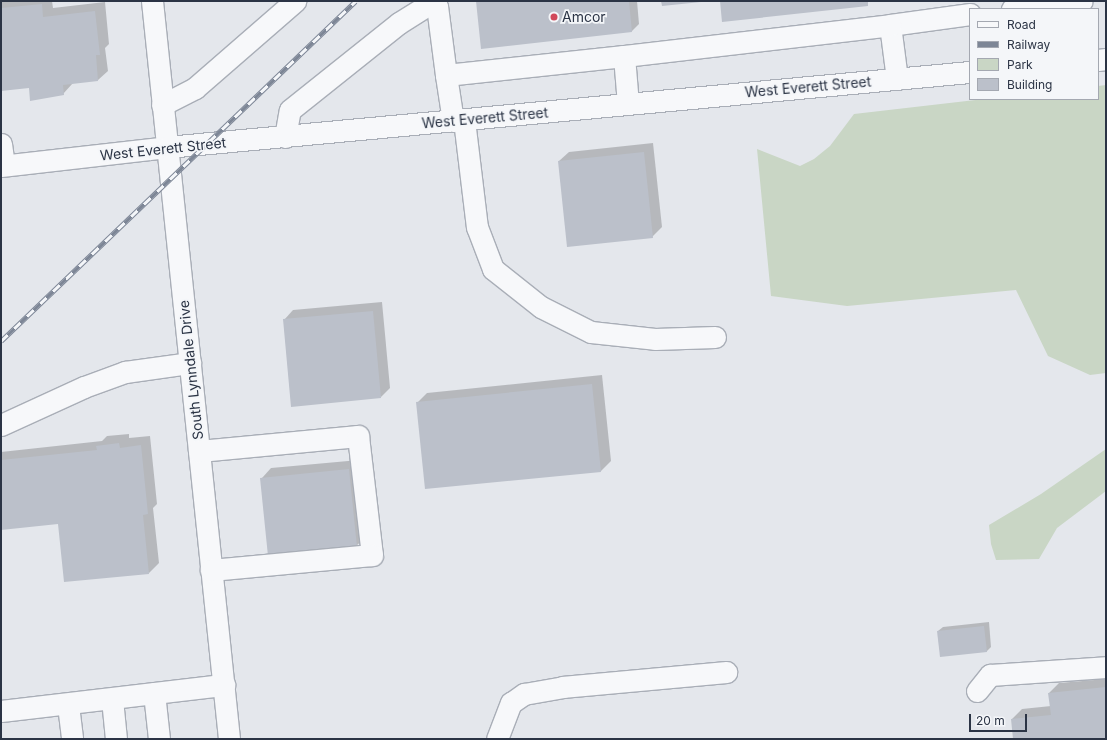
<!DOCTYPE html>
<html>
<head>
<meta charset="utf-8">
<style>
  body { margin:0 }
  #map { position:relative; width:1107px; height:740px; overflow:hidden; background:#e4e7ec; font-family:Inter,sans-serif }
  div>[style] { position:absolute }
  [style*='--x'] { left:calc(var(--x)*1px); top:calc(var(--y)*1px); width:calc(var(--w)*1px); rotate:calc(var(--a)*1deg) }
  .green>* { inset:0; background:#c9d6c5 }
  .shadow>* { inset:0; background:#0003 }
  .building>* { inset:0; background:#bbc0ca }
  .roads { filter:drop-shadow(1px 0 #a9aeb7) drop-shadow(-1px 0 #a9aeb7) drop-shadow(0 1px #a9aeb7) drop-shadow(0 -1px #a9aeb7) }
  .minor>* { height:21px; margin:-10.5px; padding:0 10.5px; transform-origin:10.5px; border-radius:10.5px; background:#f7f8fa }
  .rail>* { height:4.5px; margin-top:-2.25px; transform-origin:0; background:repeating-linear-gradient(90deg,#f4f6f9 0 9px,#7d8696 0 18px); box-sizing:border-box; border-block:1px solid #7d8696 }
  .dots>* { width:11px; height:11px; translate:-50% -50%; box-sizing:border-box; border:2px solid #f4f6f9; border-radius:50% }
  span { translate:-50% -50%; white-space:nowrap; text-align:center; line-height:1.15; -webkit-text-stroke:3.5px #f4f6f9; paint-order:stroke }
  .poi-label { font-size:14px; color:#2b3445 }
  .left { translate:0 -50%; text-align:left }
  .street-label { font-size:14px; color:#2b3445 }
  .frame { position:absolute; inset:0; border:2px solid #2b3445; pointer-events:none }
  .legend { position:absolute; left:969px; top:8px; width:130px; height:92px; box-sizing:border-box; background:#f4f6f9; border:1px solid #a4a8b1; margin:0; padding:5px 7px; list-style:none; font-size:12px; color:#2b3445 }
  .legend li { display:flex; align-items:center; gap:8px; height:20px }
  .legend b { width:20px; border:1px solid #a4a8b1 }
  .scale { position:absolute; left:969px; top:714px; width:58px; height:18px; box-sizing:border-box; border:2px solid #2b3445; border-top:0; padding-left:5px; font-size:12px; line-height:14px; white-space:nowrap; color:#2b3445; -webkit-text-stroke:3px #f4f6f9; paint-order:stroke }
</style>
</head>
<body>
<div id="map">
  <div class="green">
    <div style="clip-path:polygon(1106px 85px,1106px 373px,1090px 375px,1048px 356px,1016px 290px,847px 306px,771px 296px,757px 149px,800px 166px,814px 159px,830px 146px,854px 114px,984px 99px,1098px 99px,1098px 86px)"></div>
    <div style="clip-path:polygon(1106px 449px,1106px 491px,1057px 528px,1039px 559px,996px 560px,991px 544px,989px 525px,1041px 494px)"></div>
  </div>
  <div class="shadow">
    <div style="clip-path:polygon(1px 1px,52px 1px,53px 8px,105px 2px,109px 44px,105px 48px,108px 71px,98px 80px,73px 83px,63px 94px,30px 87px,1px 90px)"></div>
    <div style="clip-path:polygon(477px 1px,637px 1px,639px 24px,632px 31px)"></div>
    <div style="clip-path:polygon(653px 143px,662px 227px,652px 237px,559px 161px,569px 152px)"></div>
    <div style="clip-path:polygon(382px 302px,390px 388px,381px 397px,284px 320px,293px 310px)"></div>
    <div style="clip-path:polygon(602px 375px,611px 461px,601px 471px,426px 488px,417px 403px,427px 393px)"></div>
    <div style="clip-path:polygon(129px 434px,129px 438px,150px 436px,157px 504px,153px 508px,159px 563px,149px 573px,59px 523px,1px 529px,1px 452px,102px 441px,107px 436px)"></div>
    <div style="clip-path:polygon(359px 460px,366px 537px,356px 546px,262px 478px,271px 468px)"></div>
    <div style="clip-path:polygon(989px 622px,991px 647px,986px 652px,938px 631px,943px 627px)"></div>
    <div style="clip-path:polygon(1106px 679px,1106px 739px,1014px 739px,1012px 719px,1022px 709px,1051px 706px,1049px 693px,1059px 683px)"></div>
  </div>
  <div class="building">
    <div style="clip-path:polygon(476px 1px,629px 1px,632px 32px,481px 49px)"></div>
    <div style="clip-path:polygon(661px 1px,701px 1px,701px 2px,662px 6px)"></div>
    <div style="clip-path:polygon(720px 1px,868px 1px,868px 6px,722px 22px)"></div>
    <div style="clip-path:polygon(42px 4px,43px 17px,95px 11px,100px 55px,96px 55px,98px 81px,63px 85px,64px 95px,30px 101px,29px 88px,1px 91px,1px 8px)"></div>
    <div style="clip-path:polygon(644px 152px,653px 238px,567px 247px,558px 161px)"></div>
    <div style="clip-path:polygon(373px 311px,381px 398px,291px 407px,283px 319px)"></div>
    <div style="clip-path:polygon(592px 384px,601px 472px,425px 489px,416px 402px)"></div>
    <div style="clip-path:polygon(119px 443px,120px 448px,141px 445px,148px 514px,143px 515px,149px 574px,64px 582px,58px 524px,1px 530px,1px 460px,97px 450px,96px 446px)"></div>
    <div style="clip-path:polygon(349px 469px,357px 547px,268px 556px,260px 478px)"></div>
    <div style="clip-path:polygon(984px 626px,987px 652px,940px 657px,937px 631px)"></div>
    <div style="clip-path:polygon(1106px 687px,1106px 739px,1013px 739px,1011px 719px,1051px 715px,1048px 693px)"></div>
  </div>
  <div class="roads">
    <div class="minor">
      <div style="--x:152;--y:1;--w:742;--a:84.04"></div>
      <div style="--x:1012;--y:9;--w:70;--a:-6.5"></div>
      <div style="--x:1098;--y:60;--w:8;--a:-7"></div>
      <div style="--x:897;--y:79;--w:54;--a:-97.4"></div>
      <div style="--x:890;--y:25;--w:81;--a:-7.8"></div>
      <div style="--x:628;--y:104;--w:48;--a:-94.8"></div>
      <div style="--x:624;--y:56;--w:268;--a:-6.6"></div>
      <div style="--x:162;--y:105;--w:37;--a:-27"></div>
      <div style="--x:195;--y:88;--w:133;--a:-41"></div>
      <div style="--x:464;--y:120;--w:108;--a:83.1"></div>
      <div style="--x:477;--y:227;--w:45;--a:69.1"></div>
      <div style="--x:493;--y:269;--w:61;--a:38.4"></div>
      <div style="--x:541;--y:307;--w:56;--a:26.6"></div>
      <div style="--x:591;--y:332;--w:64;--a:6.2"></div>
      <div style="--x:655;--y:339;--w:60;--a:-1.9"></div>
      <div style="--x:453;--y:121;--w:47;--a:-98.7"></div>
      <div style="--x:446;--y:75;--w:179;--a:-6.1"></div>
      <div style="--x:285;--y:137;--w:27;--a:-80"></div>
      <div style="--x:290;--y:110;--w:139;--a:-38.6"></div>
      <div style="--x:399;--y:23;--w:36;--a:-32"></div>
      <div style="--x:429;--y:4;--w:8;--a:14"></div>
      <div style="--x:437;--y:6;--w:70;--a:82.6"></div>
      <div style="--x:1;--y:144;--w:21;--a:82"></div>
      <div style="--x:1;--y:166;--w:167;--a:-6.5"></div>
      <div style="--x:167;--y:147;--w:806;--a:-5.34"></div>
      <div style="--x:1;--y:425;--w:91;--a:-24.6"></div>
      <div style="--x:84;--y:387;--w:44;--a:-20.1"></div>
      <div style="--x:125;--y:372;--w:66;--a:-7.9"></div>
      <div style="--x:199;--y:451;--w:160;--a:-5.4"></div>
      <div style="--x:358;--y:436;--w:120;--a:83.3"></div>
      <div style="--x:372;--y:555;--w:162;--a:174.7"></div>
      <div style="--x:977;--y:691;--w:21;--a:-51"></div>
      <div style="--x:990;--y:675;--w:116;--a:-3.9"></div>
      <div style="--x:154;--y:693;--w:46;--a:83.8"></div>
      <div style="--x:112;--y:699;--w:40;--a:84.3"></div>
      <div style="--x:68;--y:705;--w:34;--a:83"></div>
      <div style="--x:1;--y:711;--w:225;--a:-6.7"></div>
      <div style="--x:497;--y:739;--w:39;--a:-69"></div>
      <div style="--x:511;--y:703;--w:16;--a:-35"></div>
      <div style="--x:524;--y:694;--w:39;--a:-10"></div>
      <div style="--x:562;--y:687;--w:165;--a:-5.2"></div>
    </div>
  </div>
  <div class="rail">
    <div style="--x:1;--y:341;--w:491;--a:-43.8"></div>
  </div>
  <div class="dots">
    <div style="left:554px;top:17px;background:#d1495b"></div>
  </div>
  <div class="poi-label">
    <span class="left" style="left:562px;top:17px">Amcor</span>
  </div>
  <div class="street-label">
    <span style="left:808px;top:87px;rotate:-5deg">West Everett Street</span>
    <span style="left:485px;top:118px;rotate:-5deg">West Everett Street</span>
    <span style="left:163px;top:149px;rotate:-6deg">West Everett Street</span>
    <span style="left:191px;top:370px;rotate:-96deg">South Lynndale Drive</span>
  </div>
  <div class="frame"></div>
  <ul class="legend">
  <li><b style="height:5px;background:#f7f8fa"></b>Road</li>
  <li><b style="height:5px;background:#7d8696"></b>Railway</li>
  <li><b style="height:11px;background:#c9d6c5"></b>Park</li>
  <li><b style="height:11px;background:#bbc0ca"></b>Building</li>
  </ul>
  <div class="scale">20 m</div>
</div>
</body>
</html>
